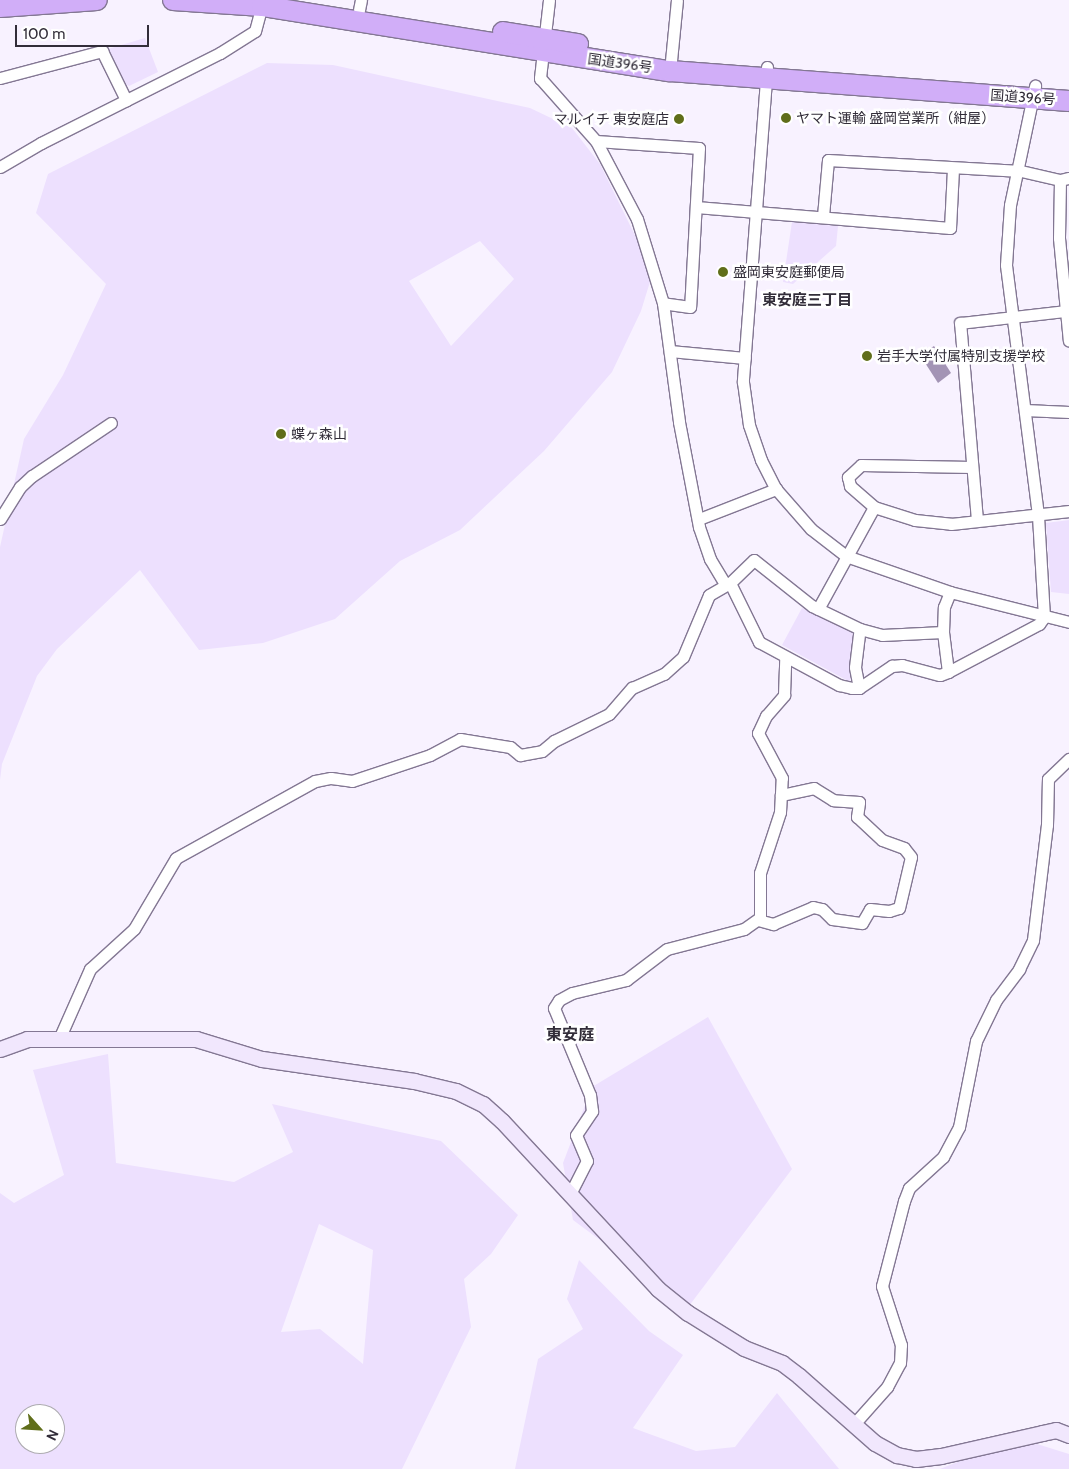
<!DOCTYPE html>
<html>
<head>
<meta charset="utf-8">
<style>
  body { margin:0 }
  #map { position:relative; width:1069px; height:1469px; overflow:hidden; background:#f8f2ff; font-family:Cabin,"Noto Sans JP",sans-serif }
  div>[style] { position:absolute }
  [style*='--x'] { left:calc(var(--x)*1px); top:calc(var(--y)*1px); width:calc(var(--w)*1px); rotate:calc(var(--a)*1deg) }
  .green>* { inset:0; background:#ede0fe }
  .water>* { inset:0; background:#a394b5 }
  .roads { filter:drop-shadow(1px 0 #837793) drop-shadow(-1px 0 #837793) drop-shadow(0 1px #837793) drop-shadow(0 -1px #837793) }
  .street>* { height:11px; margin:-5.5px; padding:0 5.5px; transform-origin:5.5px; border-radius:5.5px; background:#fff }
  .secondary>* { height:15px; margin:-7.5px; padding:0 7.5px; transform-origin:7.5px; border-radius:7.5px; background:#f1e7fd }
  .highway>* { height:20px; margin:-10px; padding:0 10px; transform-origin:10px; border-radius:10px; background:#d1aef8 }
  .dots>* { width:14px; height:14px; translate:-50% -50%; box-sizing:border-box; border:2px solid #fff; border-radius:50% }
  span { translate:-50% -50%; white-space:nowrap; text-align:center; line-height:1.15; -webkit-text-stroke:5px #fff; paint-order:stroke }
  .street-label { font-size:14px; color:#322d39 }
  .poi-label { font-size:14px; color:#322d39 }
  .left { translate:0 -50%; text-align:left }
  .right { translate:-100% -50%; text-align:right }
  .neighbourhood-label { font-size:15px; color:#322d39; font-weight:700 }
  .quarter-label { font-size:16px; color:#322d39; font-weight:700 }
  .north { position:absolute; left:15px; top:1404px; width:50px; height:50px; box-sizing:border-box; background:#fff; border:1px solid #adabb0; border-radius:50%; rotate:116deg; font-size:14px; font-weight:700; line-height:20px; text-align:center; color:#322d39 }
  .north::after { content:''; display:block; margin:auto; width:18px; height:22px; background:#606e1a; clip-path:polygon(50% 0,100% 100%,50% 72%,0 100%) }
  .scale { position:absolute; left:15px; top:25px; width:134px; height:22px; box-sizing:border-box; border:2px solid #322d39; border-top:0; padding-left:6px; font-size:15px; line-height:18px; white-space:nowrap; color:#322d39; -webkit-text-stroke:4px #fff; paint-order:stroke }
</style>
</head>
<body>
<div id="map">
  <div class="green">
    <div style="clip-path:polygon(145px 38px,158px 72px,129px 86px,125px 84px,108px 49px)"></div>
    <div style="clip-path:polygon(evenodd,267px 63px,333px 65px,530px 108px,572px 128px,600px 164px,653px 272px,641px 311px,612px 372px,544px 451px,460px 530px,400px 561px,335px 619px,263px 643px,199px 650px,140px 570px,57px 649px,37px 676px,2px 764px,0 780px,0 547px,24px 439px,63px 375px,106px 284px,36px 213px,48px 174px,267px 63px,480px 241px,514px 279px,451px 346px,409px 281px,480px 241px)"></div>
    <div style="clip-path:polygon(792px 222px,838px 226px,836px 246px,793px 284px,783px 282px)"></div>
    <div style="clip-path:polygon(1069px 520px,1069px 594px,1051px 592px,1046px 523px)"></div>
    <div style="clip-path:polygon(802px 608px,853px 631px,850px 682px,782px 645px)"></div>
    <div style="clip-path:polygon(708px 1017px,792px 1169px,689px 1306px,573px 1220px,563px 1163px,592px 1087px)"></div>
    <div style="clip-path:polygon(evenodd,108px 1054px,116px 1163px,234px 1182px,293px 1152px,272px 1104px,441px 1141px,518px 1215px,491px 1254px,464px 1279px,471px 1327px,402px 1469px,0 1469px,0 1193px,14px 1203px,64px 1175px,33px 1070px,108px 1054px,319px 1224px,373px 1250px,363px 1364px,320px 1329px,281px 1332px,319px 1224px,108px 1054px,25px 1414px,55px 1414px,55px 1444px,25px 1444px,25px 1414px)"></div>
    <div style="clip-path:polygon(579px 1260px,649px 1331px,683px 1355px,633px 1428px,696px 1451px,735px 1447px,777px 1393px,839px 1469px,515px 1469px,538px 1359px,583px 1329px,567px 1299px)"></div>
    <div style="clip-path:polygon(1037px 1444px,1069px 1454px,1069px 1469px,940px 1469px,980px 1453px)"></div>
  </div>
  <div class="water">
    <div style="clip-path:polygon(934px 346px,951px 373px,938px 383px,920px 355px)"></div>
  </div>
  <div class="roads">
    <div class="street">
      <div style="--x:549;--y:0;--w:79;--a:96.6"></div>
      <div style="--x:540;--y:78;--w:84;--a:48.4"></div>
      <div style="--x:596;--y:141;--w:88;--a:62.3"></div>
      <div style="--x:637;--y:219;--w:88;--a:72.8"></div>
      <div style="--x:663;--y:303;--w:120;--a:82.3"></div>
      <div style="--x:679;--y:422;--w:107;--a:79.2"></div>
      <div style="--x:699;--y:527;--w:34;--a:71"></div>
      <div style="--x:710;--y:559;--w:29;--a:59"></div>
      <div style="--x:359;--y:10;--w:10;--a:-79"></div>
      <div style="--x:767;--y:67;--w:316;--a:94.4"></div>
      <div style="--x:743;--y:382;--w:43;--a:82.1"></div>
      <div style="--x:749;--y:425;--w:37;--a:71"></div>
      <div style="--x:761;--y:460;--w:33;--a:63"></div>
      <div style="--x:776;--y:489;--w:53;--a:48.8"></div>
      <div style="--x:811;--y:529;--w:44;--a:37.6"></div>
      <div style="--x:846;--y:556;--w:110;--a:19.1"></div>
      <div style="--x:950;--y:592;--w:123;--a:14.1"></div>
      <div style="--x:670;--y:71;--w:71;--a:-84.4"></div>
      <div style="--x:0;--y:78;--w:106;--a:-14.8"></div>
      <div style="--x:102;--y:51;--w:55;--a:63.9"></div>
      <div style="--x:596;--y:141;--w:103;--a:3.9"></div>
      <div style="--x:699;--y:148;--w:159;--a:93.2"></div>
      <div style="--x:690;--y:307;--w:27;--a:-172"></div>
      <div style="--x:0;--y:167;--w:48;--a:-30.3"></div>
      <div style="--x:41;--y:143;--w:200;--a:-26.7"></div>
      <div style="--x:220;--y:53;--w:41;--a:-32.2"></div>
      <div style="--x:255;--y:31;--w:31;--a:-75"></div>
      <div style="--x:1060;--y:180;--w:58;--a:91"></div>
      <div style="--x:1059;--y:238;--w:103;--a:84.5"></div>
      <div style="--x:696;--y:207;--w:255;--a:4.7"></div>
      <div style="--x:950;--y:228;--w:59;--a:-87.1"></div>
      <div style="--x:823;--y:216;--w:56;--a:-84.9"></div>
      <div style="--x:828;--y:160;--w:193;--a:3.3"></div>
      <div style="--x:1021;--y:171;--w:40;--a:13"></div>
      <div style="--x:1060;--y:180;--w:9;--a:-13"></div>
      <div style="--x:670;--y:351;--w:75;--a:5.3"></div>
      <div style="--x:1025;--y:410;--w:44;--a:2.6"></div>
      <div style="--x:972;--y:467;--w:111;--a:-179"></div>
      <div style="--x:861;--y:465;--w:18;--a:137"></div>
      <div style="--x:848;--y:477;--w:9;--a:77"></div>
      <div style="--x:850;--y:486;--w:32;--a:41"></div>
      <div style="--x:874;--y:507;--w:43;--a:17.6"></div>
      <div style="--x:915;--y:520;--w:36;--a:6"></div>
      <div style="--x:951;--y:524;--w:119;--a:-6.3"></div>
      <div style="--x:0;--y:519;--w:38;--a:-58"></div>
      <div style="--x:20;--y:487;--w:16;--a:-43"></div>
      <div style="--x:32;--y:476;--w:95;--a:-33.9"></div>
      <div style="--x:699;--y:519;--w:83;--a:-21.3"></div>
      <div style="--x:977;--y:520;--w:198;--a:-94.9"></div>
      <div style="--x:960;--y:323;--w:106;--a:-6.5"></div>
      <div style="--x:730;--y:583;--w:66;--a:63.8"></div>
      <div style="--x:759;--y:642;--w:91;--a:28.3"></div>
      <div style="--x:839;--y:685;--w:13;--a:13"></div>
      <div style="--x:852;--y:688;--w:7;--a:0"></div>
      <div style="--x:859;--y:688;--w:40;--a:-34"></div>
      <div style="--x:892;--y:666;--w:10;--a:-6"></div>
      <div style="--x:902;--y:665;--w:39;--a:15"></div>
      <div style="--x:940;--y:675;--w:9;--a:-21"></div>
      <div style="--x:948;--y:672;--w:103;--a:-27.8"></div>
      <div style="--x:1039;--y:624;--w:9;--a:-54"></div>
      <div style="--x:1044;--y:617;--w:102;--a:-93.4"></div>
      <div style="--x:1038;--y:515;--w:252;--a:-97.3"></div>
      <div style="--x:1006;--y:265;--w:60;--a:-86.2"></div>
      <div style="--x:1010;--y:205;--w:122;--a:-78.1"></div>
      <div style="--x:818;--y:609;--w:116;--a:-61.2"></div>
      <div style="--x:948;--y:672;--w:40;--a:-97.1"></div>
      <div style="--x:943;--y:632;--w:25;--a:-88"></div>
      <div style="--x:944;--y:607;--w:16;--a:-68"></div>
      <div style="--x:859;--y:688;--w:21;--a:-101"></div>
      <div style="--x:855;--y:667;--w:38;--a:-83"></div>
      <div style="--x:758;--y:920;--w:16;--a:15"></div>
      <div style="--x:773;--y:924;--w:43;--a:-23"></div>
      <div style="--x:813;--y:907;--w:9;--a:13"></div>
      <div style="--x:822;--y:909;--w:14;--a:45"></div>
      <div style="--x:832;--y:919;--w:30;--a:8"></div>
      <div style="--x:862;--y:923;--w:16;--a:-60"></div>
      <div style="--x:870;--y:909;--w:19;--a:6"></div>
      <div style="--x:889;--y:911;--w:10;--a:-17"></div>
      <div style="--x:899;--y:908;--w:52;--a:-76.8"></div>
      <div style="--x:911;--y:857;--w:11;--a:-128"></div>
      <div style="--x:904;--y:848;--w:23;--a:-160"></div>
      <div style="--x:882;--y:840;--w:34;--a:-137"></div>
      <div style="--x:857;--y:817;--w:15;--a:-82"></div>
      <div style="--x:859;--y:802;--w:26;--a:-176"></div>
      <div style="--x:833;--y:800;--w:22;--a:-148"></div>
      <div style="--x:814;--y:788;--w:34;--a:168"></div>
      <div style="--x:59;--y:1039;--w:77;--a:-66.1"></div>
      <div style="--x:90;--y:969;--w:59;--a:-42.3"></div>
      <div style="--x:134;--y:929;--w:82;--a:-59.4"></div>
      <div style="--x:176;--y:858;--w:159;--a:-29"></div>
      <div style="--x:315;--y:781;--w:16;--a:-11"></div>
      <div style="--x:331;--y:778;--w:21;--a:8"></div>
      <div style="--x:352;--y:781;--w:82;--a:-18.4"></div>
      <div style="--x:430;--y:755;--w:34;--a:-28"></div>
      <div style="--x:460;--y:739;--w:51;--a:9.1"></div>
      <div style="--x:510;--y:747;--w:13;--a:39"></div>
      <div style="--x:520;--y:755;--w:22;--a:-10"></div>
      <div style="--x:542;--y:751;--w:16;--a:-40"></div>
      <div style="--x:554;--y:741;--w:61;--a:-26.1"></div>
      <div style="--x:609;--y:714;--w:35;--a:-49"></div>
      <div style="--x:632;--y:688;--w:35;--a:-24"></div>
      <div style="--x:664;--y:674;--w:25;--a:-42"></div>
      <div style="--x:683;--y:657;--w:67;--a:-67.2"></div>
      <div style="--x:709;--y:595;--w:24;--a:-30"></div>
      <div style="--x:730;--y:583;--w:33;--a:-44"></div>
      <div style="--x:754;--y:560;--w:74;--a:38.4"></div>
      <div style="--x:812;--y:606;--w:53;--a:25.6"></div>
      <div style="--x:860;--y:629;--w:23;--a:15"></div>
      <div style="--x:882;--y:635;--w:61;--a:-2.8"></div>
      <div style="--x:570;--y:1194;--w:37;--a:-63"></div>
      <div style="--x:587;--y:1161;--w:28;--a:-113"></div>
      <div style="--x:576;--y:1135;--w:29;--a:-56"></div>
      <div style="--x:592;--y:1111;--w:16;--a:-97"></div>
      <div style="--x:590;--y:1095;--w:94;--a:-112.5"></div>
      <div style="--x:554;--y:1008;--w:9;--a:-58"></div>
      <div style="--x:559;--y:1000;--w:15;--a:-28"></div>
      <div style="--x:572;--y:993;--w:56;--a:-13.5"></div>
      <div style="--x:626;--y:980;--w:51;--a:-37.1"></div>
      <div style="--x:667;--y:949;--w:80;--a:-14.6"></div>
      <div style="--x:744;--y:929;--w:19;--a:-35"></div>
      <div style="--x:760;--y:918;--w:45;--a:-90"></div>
      <div style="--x:760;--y:873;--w:64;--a:-71.8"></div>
      <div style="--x:780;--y:812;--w:34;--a:-87"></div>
      <div style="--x:782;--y:778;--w:51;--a:-118.1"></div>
      <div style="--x:758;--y:733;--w:19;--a:-65"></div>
      <div style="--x:766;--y:716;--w:28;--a:-49"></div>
      <div style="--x:784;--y:695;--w:37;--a:-88"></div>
      <div style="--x:854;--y:1424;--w:50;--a:-48.3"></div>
      <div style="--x:887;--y:1387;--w:27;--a:-62"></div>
      <div style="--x:900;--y:1363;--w:18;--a:-87"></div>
      <div style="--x:901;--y:1345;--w:62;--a:-107.9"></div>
      <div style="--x:882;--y:1286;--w:88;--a:-75.5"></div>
      <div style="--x:904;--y:1201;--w:14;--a:-69"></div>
      <div style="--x:909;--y:1188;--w:46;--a:-42.4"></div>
      <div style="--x:943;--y:1157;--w:34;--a:-62"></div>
      <div style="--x:959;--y:1127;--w:88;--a:-78.8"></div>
      <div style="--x:976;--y:1041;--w:46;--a:-64"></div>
      <div style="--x:996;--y:1000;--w:39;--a:-53"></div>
      <div style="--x:1019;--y:969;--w:32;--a:-64"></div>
      <div style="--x:1033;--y:940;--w:116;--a:-83.1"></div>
      <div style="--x:1047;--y:825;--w:46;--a:-88.8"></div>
      <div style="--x:1048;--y:779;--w:29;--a:-44"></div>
    </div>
    <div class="secondary">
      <div style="--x:0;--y:1049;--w:29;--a:-20"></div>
      <div style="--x:27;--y:1039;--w:169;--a:0"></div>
      <div style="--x:196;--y:1039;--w:69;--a:16.9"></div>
      <div style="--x:262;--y:1059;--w:154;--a:8.2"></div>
      <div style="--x:414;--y:1081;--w:43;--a:13.4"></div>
      <div style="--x:456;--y:1091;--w:30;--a:26"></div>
      <div style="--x:483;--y:1104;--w:25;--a:42"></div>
      <div style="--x:502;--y:1121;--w:229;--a:47.1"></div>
      <div style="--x:658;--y:1289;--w:38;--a:39"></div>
      <div style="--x:688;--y:1313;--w:66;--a:32"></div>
      <div style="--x:744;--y:1348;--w:41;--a:21.5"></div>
      <div style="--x:782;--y:1363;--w:21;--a:37"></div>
      <div style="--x:799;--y:1376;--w:101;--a:41.4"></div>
      <div style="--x:875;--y:1443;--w:25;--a:29"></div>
      <div style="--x:897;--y:1455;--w:19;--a:12"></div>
      <div style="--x:916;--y:1459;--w:25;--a:-7"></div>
      <div style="--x:941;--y:1456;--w:104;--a:-12.8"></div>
      <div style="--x:1042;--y:1433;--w:14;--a:-12"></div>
      <div style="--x:1056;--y:1430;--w:14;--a:21"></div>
    </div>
    <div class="highway">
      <div style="--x:173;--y:0;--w:89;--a:3.9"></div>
      <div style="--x:262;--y:6;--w:413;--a:9.1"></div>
      <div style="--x:670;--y:71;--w:400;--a:4.3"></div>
      <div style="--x:0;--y:7;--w:97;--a:-4.1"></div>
      <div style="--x:503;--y:32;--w:76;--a:9.1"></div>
    </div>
  </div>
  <div class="dots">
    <div style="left:786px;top:118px;background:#606e1a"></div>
    <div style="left:679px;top:119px;background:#606e1a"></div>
    <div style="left:723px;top:272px;background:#606e1a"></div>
    <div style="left:867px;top:356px;background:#606e1a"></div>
    <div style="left:281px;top:434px;background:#606e1a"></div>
  </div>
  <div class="street-label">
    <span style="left:620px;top:63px;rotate:8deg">国道396号</span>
    <span style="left:1023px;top:97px;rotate:4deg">国道396号</span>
  </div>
  <div class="poi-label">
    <span class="left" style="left:796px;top:118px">ヤマト運輸 盛岡営業所（紺屋）</span>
    <span class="right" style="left:669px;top:119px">マルイチ 東安庭店</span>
    <span class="left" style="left:733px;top:272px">盛岡東安庭郵便局</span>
    <span class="left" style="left:877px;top:356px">岩手大学付属特別支援学校</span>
    <span class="left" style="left:291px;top:434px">蝶ヶ森山</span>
  </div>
  <div class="neighbourhood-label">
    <span style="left:807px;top:301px">東安庭三丁目</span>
  </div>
  <div class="quarter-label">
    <span style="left:570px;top:1035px">東安庭</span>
  </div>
  <div class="north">N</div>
  <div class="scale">100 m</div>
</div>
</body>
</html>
